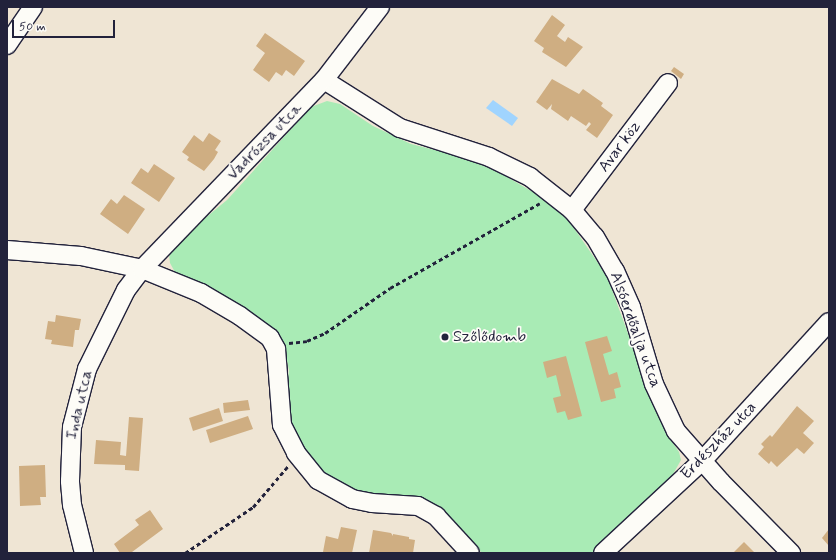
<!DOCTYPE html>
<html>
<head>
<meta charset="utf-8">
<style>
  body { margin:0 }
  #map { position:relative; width:836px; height:560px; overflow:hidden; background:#efe5d4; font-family:Mynerve,sans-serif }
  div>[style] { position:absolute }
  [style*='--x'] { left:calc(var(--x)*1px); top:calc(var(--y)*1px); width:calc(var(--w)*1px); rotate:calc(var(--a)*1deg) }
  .green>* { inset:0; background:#a9ebb5 }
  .water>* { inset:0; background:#a0d4fe }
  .building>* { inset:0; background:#cfae82 }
  .path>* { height:2.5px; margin-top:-1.25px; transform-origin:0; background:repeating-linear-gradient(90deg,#22223b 0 4px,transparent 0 7px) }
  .roads { filter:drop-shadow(1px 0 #22223b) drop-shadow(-1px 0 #22223b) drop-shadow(0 1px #22223b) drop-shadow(0 -1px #22223b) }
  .minor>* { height:18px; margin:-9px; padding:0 9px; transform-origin:9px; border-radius:9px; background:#fdfcf7 }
  .dots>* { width:11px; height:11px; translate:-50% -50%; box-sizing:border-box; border:2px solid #fdfcf7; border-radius:50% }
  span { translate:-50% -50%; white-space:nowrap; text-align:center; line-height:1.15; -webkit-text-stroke:3.5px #fdfcf7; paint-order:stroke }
  .street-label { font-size:16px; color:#22223b }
  .poi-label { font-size:16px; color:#22223b }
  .left { translate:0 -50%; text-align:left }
  .frame { position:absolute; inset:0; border:8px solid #22223b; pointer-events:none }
  .scale { position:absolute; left:12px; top:20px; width:103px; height:18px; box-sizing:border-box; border:2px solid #22223b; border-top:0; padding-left:5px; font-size:12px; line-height:14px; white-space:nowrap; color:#22223b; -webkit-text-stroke:3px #fdfcf7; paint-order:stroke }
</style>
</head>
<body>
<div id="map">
  <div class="green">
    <div style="clip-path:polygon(327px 101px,340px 104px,373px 126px,411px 144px,455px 155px,497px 171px,538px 195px,567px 218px,607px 276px,653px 402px,665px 431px,679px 452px,681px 460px,672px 476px,593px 553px,482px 553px,443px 509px,429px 502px,375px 498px,346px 490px,325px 477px,298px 444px,290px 419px,286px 393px,289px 370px,284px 348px,176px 274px,170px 263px,169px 254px,175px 243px,227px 200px,311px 107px)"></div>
  </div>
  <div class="water">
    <div style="clip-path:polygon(493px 100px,518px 118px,512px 126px,486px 108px)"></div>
  </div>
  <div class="building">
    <div style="clip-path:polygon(552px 15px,565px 25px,557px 36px,565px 42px,568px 37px,583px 47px,566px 67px,542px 52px,544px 48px,534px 41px)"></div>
    <div style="clip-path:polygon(265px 33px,305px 61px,294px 76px,286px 70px,282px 76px,276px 72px,269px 82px,253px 70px,265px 53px,256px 46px)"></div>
    <div style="clip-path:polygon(674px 67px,684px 74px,681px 79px,671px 71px)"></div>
    <div style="clip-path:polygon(552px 79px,579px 94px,583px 89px,603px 103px,601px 106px,613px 115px,597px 138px,586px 130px,591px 124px,589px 122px,586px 126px,571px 116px,568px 121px,551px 109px,552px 104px,547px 110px,536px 102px)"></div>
    <div style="clip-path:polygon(209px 133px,221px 141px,215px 150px,218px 152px,214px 159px,204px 171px,187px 160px,189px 157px,182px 152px,194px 135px,203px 142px)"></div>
    <div style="clip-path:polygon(154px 164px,175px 178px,159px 202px,131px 183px,141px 168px,148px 173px)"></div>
    <div style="clip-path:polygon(124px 195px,145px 209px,128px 234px,100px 214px,111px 199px,117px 204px)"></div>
    <div style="clip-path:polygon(56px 315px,81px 319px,79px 330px,75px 330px,73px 347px,51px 344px,52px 340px,45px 339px,48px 321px,55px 322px)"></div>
    <div style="clip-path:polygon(607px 336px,612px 351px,603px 354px,609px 375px,617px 372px,621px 387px,614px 389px,616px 398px,601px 402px,585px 342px)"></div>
    <div style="clip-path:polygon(566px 356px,582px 416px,568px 420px,565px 411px,557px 413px,553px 398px,561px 396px,556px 375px,547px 378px,543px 362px)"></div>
    <div style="clip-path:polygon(248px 400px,250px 410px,224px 413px,223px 403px)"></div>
    <div style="clip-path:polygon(797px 406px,814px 421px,803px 433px,814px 443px,804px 454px,797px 448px,777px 467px,771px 461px,769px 464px,758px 454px,764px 447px,761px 444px,770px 435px,772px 437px)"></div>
    <div style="clip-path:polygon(219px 408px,223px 421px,193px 431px,189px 418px)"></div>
    <div style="clip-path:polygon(248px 416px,253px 429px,210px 443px,206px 430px)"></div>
    <div style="clip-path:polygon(129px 417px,143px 418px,139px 471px,125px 470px,125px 465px,94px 464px,96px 440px,121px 442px,120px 455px,126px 456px)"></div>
    <div style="clip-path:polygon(45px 465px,46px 497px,40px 497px,41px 505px,20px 506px,19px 466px)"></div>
    <div style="clip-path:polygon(150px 510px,163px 529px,132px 552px,120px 553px,114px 544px,139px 525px,135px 520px)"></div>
    <div style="clip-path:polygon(341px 527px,357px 530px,352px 553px,319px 553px,323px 552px,326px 536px,338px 539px)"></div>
    <div style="clip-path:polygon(829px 529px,829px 546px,822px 538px)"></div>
    <div style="clip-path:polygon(373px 530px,391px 533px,393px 536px,393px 534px,409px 537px,409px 539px,415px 540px,413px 553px,369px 553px)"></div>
    <div style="clip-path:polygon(744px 542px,755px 553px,733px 553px)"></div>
  </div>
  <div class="path">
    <div style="--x:289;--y:343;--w:18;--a:-6"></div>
    <div style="--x:307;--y:341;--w:20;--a:-24"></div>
    <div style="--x:325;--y:333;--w:79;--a:-34.7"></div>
    <div style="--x:390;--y:288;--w:172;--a:-29.5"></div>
    <div style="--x:185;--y:553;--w:82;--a:-34.1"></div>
    <div style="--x:253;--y:507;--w:54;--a:-49.5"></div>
  </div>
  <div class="roads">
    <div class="minor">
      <div style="--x:7;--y:45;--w:46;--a:-55.6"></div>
      <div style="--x:324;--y:80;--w:90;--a:32.3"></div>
      <div style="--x:400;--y:128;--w:94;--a:18"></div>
      <div style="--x:489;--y:157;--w:46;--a:26"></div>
      <div style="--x:530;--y:177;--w:53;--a:38.2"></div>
      <div style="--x:572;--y:210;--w:35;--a:50"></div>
      <div style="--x:595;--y:237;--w:39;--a:60"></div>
      <div style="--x:615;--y:271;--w:39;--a:66"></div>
      <div style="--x:631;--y:307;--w:80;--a:73.4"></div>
      <div style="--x:654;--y:384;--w:52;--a:64.9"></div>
      <div style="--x:676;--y:431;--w:68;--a:48.6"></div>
      <div style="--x:721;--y:482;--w:100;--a:45.4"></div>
      <div style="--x:572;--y:210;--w:159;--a:-52.9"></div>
      <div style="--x:7;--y:250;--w:74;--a:4.6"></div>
      <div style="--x:81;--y:256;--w:62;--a:12"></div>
      <div style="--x:142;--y:269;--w:64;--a:22.1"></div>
      <div style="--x:201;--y:293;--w:45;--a:30.5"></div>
      <div style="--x:240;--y:316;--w:37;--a:36"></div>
      <div style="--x:270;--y:338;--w:13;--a:61"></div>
      <div style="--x:276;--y:349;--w:76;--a:85.5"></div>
      <div style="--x:282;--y:425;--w:31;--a:63"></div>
      <div style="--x:296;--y:453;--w:35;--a:51"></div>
      <div style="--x:318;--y:480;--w:39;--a:29"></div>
      <div style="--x:352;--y:499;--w:20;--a:11"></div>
      <div style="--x:372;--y:503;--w:46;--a:3.7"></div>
      <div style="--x:418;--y:506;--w:21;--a:29"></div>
      <div style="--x:436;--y:516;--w:50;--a:47.4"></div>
      <div style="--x:84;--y:553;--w:49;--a:-104"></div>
      <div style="--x:72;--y:505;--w:24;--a:-95"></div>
      <div style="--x:70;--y:481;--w:54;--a:-87.9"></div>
      <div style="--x:72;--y:427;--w:60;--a:-75.5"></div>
      <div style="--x:87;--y:369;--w:88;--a:-63.7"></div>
      <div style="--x:126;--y:290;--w:26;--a:-53"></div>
      <div style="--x:142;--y:269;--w:262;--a:-46.1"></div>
      <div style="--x:324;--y:80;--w:92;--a:-52.5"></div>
      <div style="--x:603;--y:553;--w:135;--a:-42.9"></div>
      <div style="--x:702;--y:461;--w:188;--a:-47.6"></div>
    </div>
  </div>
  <div class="dots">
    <div style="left:445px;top:337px;background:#22223b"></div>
  </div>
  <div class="street-label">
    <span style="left:265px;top:142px;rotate:-46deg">Vadrózsa utca</span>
    <span style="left:620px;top:147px;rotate:-53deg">Avar köz</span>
    <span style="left:635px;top:330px;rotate:70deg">Alsóerdőalja utca</span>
    <span style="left:80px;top:405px;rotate:-77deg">Inda utca</span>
    <span style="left:719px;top:441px;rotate:-46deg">Erdészház utca</span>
  </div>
  <div class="poi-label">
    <span class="left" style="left:453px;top:337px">Szőlődomb</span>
  </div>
  <div class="frame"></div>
  <div class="scale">50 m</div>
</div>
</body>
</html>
